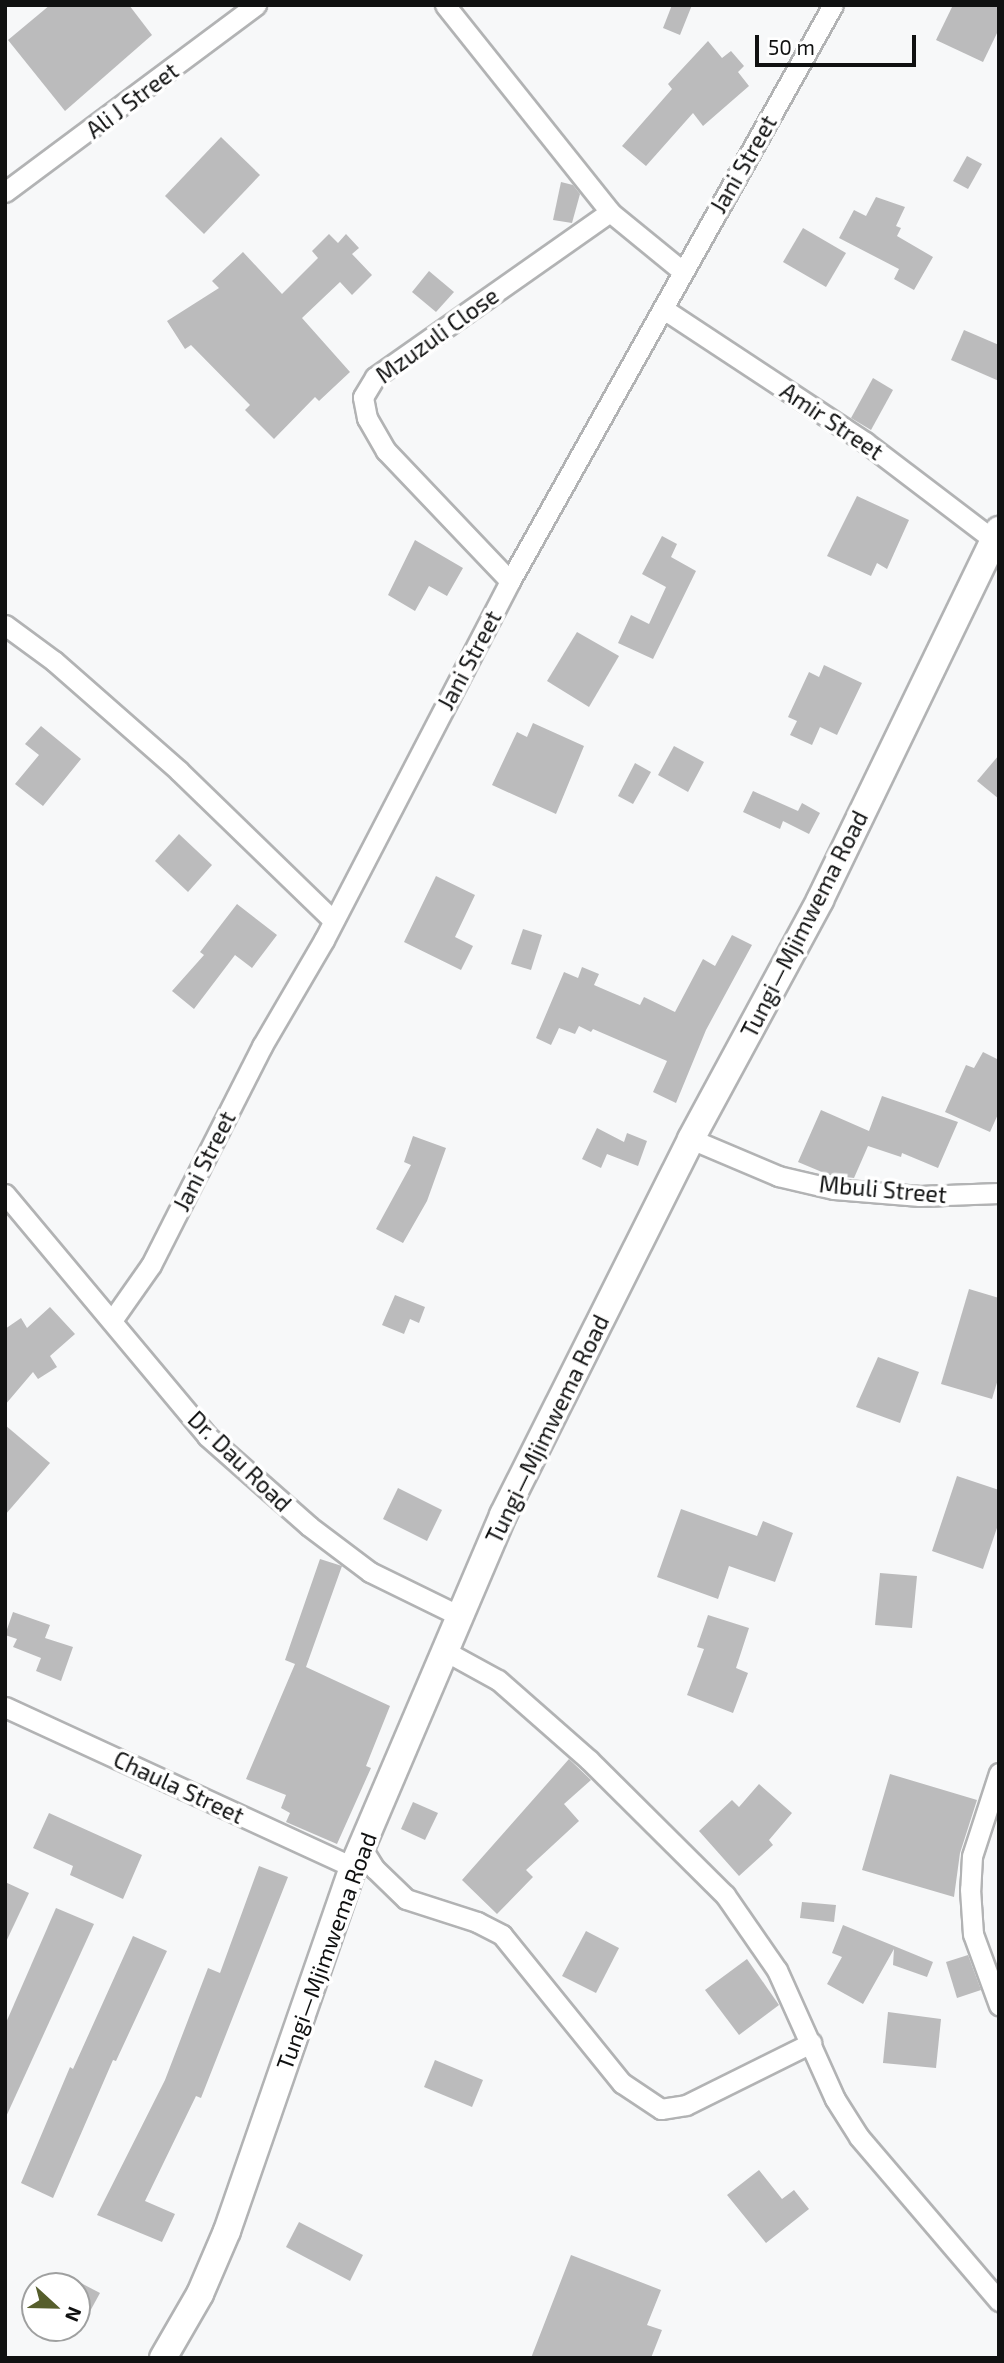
<!DOCTYPE html>
<html>
<head>
<meta charset="utf-8">
<style>
  body { margin:0 }
  #map { position:relative; width:1004px; height:2363px; overflow:hidden; background:#f7f8f9; font-family:"Exo 2",sans-serif }
  div>[style] { position:absolute }
  [style*='--x'] { left:calc(var(--x)*1px); top:calc(var(--y)*1px); width:calc(var(--w)*1px); rotate:calc(var(--a)*1deg) }
  .building>* { inset:0; background:#bbbbbc }
  .roads { filter:drop-shadow(2px 0 #b2b3b4) drop-shadow(-2px 0 #b2b3b4) drop-shadow(0 2px #b2b3b4) drop-shadow(0 -2px #b2b3b4) }
  .street>* { height:19px; margin:-9.5px; padding:0 9.5px; transform-origin:9.5px; border-radius:9.5px; background:#fff }
  .secondary>* { height:26px; margin:-13px; padding:0 13px; transform-origin:13px; border-radius:13px; background:#fff }
  span { translate:-50% -50%; white-space:nowrap; text-align:center; line-height:1.15; -webkit-text-stroke:7px #fff; paint-order:stroke }
  .street-label { font-size:23px; color:#101111 }
  .frame { position:absolute; inset:0; border:7px solid #101111; pointer-events:none }
  .north { position:absolute; left:21px; top:2272px; width:70px; height:70px; box-sizing:border-box; background:#fff; border:2px solid #9fa0a0; border-radius:50%; rotate:112deg; font-size:19px; font-weight:700; line-height:28px; text-align:center; color:#101111 }
  .north::after { content:''; display:block; margin:auto; width:24px; height:32px; background:#565e2c; clip-path:polygon(50% 0,100% 100%,50% 72%,0 100%) }
  .scale { position:absolute; left:755px; top:35px; width:161px; height:32px; box-sizing:border-box; border:4px solid #101111; border-top:0; padding-left:9px; font-size:21px; line-height:24px; white-space:nowrap; color:#101111; -webkit-text-stroke:5px #fff; paint-order:stroke }
</style>
</head>
<body>
<div id="map">
  <div class="building">
    <div style="clip-path:polygon(50px 5px,129px 5px,152px 35px,65px 111px,8px 40px)"></div>
    <div style="clip-path:polygon(672px 5px,692px 5px,680px 35px,663px 28px)"></div>
    <div style="clip-path:polygon(953px 5px,999px 5px,999px 29px,983px 62px,936px 40px)"></div>
    <div style="clip-path:polygon(708px 41px,722px 58px,731px 51px,744px 66px,738px 72px,749px 86px,703px 126px,693px 113px,646px 166px,622px 146px,672px 89px,668px 84px)"></div>
    <div style="clip-path:polygon(221px 137px,260px 175px,204px 234px,165px 196px)"></div>
    <div style="clip-path:polygon(967px 156px,982px 164px,968px 189px,953px 181px)"></div>
    <div style="clip-path:polygon(561px 182px,573px 185px,580px 194px,572px 223px,553px 220px)"></div>
    <div style="clip-path:polygon(876px 197px,905px 207px,896px 226px,901px 228px,897px 236px,933px 257px,914px 290px,894px 279px,899px 269px,839px 238px,854px 210px,866px 216px)"></div>
    <div style="clip-path:polygon(803px 228px,846px 253px,826px 287px,783px 262px)"></div>
    <div style="clip-path:polygon(329px 234px,338px 243px,346px 234px,359px 248px,352px 254px,372px 275px,352px 295px,340px 282px,302px 318px,350px 372px,319px 401px,315px 397px,274px 439px,245px 410px,250px 405px,191px 345px,185px 349px,167px 321px,219px 288px,212px 281px,243px 252px,282px 294px,318px 258px,312px 251px)"></div>
    <div style="clip-path:polygon(429px 271px,454px 292px,436px 312px,412px 292px)"></div>
    <div style="clip-path:polygon(964px 330px,999px 345px,999px 381px,951px 360px)"></div>
    <div style="clip-path:polygon(873px 378px,893px 390px,871px 430px,851px 418px)"></div>
    <div style="clip-path:polygon(857px 496px,909px 520px,887px 569px,877px 563px,871px 576px,827px 556px)"></div>
    <div style="clip-path:polygon(662px 536px,677px 544px,671px 557px,696px 571px,653px 659px,618px 643px,631px 615px,649px 624px,666px 587px,642px 574px)"></div>
    <div style="clip-path:polygon(415px 540px,463px 568px,447px 596px,429px 586px,415px 611px,388px 595px)"></div>
    <div style="clip-path:polygon(577px 632px,619px 656px,589px 707px,547px 681px)"></div>
    <div style="clip-path:polygon(824px 665px,862px 683px,837px 735px,820px 727px,812px 745px,790px 735px,797px 721px,788px 717px,809px 672px,819px 677px)"></div>
    <div style="clip-path:polygon(533px 723px,584px 746px,556px 814px,492px 785px,517px 732px,527px 737px)"></div>
    <div style="clip-path:polygon(41px 726px,81px 759px,43px 806px,15px 784px,39px 755px,25px 744px)"></div>
    <div style="clip-path:polygon(674px 746px,704px 762px,688px 792px,658px 775px)"></div>
    <div style="clip-path:polygon(999px 755px,999px 799px,977px 781px)"></div>
    <div style="clip-path:polygon(635px 763px,651px 772px,633px 804px,618px 796px)"></div>
    <div style="clip-path:polygon(753px 791px,798px 811px,802px 803px,820px 813px,809px 834px,783px 821px,780px 829px,743px 812px)"></div>
    <div style="clip-path:polygon(179px 834px,212px 865px,188px 892px,155px 861px)"></div>
    <div style="clip-path:polygon(436px 876px,475px 895px,455px 937px,473px 946px,461px 970px,404px 942px)"></div>
    <div style="clip-path:polygon(237px 904px,277px 935px,252px 968px,235px 955px,194px 1009px,172px 991px,204px 955px,200px 952px)"></div>
    <div style="clip-path:polygon(523px 929px,542px 935px,531px 970px,511px 964px)"></div>
    <div style="clip-path:polygon(732px 935px,752px 945px,706px 1030px,676px 1103px,653px 1092px,667px 1061px,593px 1029px,591px 1032px,579px 1026px,575px 1034px,559px 1028px,551px 1045px,536px 1038px,564px 972px,578px 978px,582px 967px,599px 974px,594px 985px,640px 1005px,644px 997px,675px 1012px,703px 959px,715px 966px)"></div>
    <div style="clip-path:polygon(983px 1052px,999px 1060px,999px 1112px,990px 1132px,945px 1112px,966px 1065px,974px 1068px)"></div>
    <div style="clip-path:polygon(882px 1096px,958px 1122px,938px 1168px,902px 1153px,901px 1157px,868px 1146px,854px 1178px,829px 1175px,798px 1162px,821px 1110px,869px 1131px)"></div>
    <div style="clip-path:polygon(597px 1128px,624px 1142px,627px 1133px,647px 1141px,638px 1166px,607px 1154px,601px 1168px,582px 1159px)"></div>
    <div style="clip-path:polygon(413px 1136px,446px 1148px,427px 1201px,403px 1243px,376px 1229px,411px 1165px,404px 1162px)"></div>
    <div style="clip-path:polygon(969px 1289px,999px 1298px,999px 1376px,992px 1399px,941px 1384px)"></div>
    <div style="clip-path:polygon(395px 1295px,425px 1307px,419px 1323px,410px 1319px,404px 1334px,382px 1325px)"></div>
    <div style="clip-path:polygon(50px 1307px,75px 1334px,50px 1356px,57px 1367px,38px 1379px,33px 1372px,5px 1405px,5px 1329px,21px 1318px,27px 1328px)"></div>
    <div style="clip-path:polygon(878px 1357px,919px 1372px,900px 1423px,856px 1407px)"></div>
    <div style="clip-path:polygon(5px 1425px,50px 1463px,5px 1515px)"></div>
    <div style="clip-path:polygon(957px 1476px,999px 1490px,999px 1522px,983px 1569px,932px 1551px)"></div>
    <div style="clip-path:polygon(398px 1488px,442px 1510px,427px 1541px,383px 1519px)"></div>
    <div style="clip-path:polygon(681px 1509px,757px 1536px,763px 1521px,793px 1533px,775px 1582px,729px 1566px,718px 1599px,657px 1577px)"></div>
    <div style="clip-path:polygon(320px 1559px,342px 1566px,306px 1667px,390px 1706px,366px 1766px,371px 1768px,337px 1844px,286px 1822px,290px 1813px,281px 1808px,286px 1795px,246px 1779px,295px 1664px,285px 1660px)"></div>
    <div style="clip-path:polygon(880px 1573px,917px 1576px,912px 1628px,875px 1625px)"></div>
    <div style="clip-path:polygon(13px 1612px,50px 1625px,45px 1638px,73px 1647px,61px 1681px,36px 1671px,41px 1658px,13px 1647px,17px 1639px,5px 1635px)"></div>
    <div style="clip-path:polygon(708px 1615px,749px 1628px,736px 1668px,748px 1673px,733px 1713px,687px 1695px,704px 1649px,697px 1647px)"></div>
    <div style="clip-path:polygon(569px 1759px,591px 1780px,564px 1804px,579px 1821px,526px 1870px,533px 1877px,497px 1914px,462px 1880px)"></div>
    <div style="clip-path:polygon(890px 1774px,977px 1800px,960px 1853px,954px 1897px,862px 1870px)"></div>
    <div style="clip-path:polygon(759px 1784px,792px 1813px,769px 1840px,773px 1845px,739px 1876px,699px 1831px,732px 1800px,739px 1807px)"></div>
    <div style="clip-path:polygon(413px 1802px,438px 1813px,425px 1840px,401px 1829px)"></div>
    <div style="clip-path:polygon(49px 1813px,142px 1855px,123px 1899px,70px 1875px,73px 1866px,33px 1848px)"></div>
    <div style="clip-path:polygon(259px 1866px,288px 1877px,201px 2098px,196px 2096px,145px 2201px,175px 2214px,162px 2242px,97px 2215px,165px 2080px,208px 1968px,220px 1973px)"></div>
    <div style="clip-path:polygon(5px 1882px,29px 1893px,5px 1944px)"></div>
    <div style="clip-path:polygon(802px 1902px,836px 1905px,834px 1922px,800px 1918px)"></div>
    <div style="clip-path:polygon(56px 1908px,94px 1924px,5px 2119px,5px 2025px)"></div>
    <div style="clip-path:polygon(843px 1925px,933px 1962px,927px 1977px,893px 1965px,894px 1949px,863px 2004px,827px 1984px,842px 1957px,832px 1953px)"></div>
    <div style="clip-path:polygon(586px 1931px,619px 1948px,596px 1993px,562px 1976px)"></div>
    <div style="clip-path:polygon(133px 1936px,167px 1951px,116px 2061px,113px 2060px,53px 2198px,21px 2183px,70px 2067px,73px 2069px)"></div>
    <div style="clip-path:polygon(968px 1955px,981px 1990px,957px 1998px,946px 1962px)"></div>
    <div style="clip-path:polygon(747px 1959px,779px 2005px,739px 2035px,705px 1990px)"></div>
    <div style="clip-path:polygon(888px 2012px,941px 2019px,936px 2068px,883px 2063px)"></div>
    <div style="clip-path:polygon(435px 2060px,483px 2080px,472px 2107px,424px 2087px)"></div>
    <div style="clip-path:polygon(759px 2170px,782px 2199px,794px 2190px,809px 2209px,766px 2243px,727px 2195px)"></div>
    <div style="clip-path:polygon(299px 2222px,363px 2255px,350px 2281px,286px 2247px)"></div>
    <div style="clip-path:polygon(571px 2255px,661px 2290px,647px 2325px,662px 2330px,651px 2358px,531px 2358px)"></div>
    <div style="clip-path:polygon(77px 2281px,100px 2293px,77px 2335px)"></div>
  </div>
  <div class="roads">
    <div class="street">
      <div style="--x:445;--y:5;--w:265;--a:51.4"></div>
      <div style="--x:610;--y:212;--w:93;--a:39.3"></div>
      <div style="--x:5;--y:192;--w:313;--a:-36.7"></div>
      <div style="--x:665;--y:310;--w:240;--a:33.4"></div>
      <div style="--x:865;--y:442;--w:168;--a:37.3"></div>
      <div style="--x:510;--y:581;--w:180;--a:-133.6"></div>
      <div style="--x:386;--y:451;--w:38;--a:-120"></div>
      <div style="--x:367;--y:418;--w:21;--a:-101"></div>
      <div style="--x:363;--y:397;--w:23;--a:-59"></div>
      <div style="--x:375;--y:377;--w:287;--a:-35.1"></div>
      <div style="--x:5;--y:625;--w:61;--a:36.3"></div>
      <div style="--x:54;--y:661;--w:167;--a:41.3"></div>
      <div style="--x:179;--y:771;--w:214;--a:44.1"></div>
      <div style="--x:691;--y:1139;--w:95;--a:23"></div>
      <div style="--x:778;--y:1176;--w:57;--a:13.1"></div>
      <div style="--x:834;--y:1189;--w:86;--a:4.7"></div>
      <div style="--x:920;--y:1196;--w:79;--a:-2.2"></div>
      <div style="--x:5;--y:1194;--w:315;--a:50.1"></div>
      <div style="--x:207;--y:1436;--w:136;--a:41.4"></div>
      <div style="--x:309;--y:1526;--w:76;--a:37"></div>
      <div style="--x:370;--y:1572;--w:100;--a:26.1"></div>
      <div style="--x:113;--y:1319;--w:66;--a:-54.9"></div>
      <div style="--x:151;--y:1265;--w:246;--a:-63.1"></div>
      <div style="--x:262;--y:1046;--w:123;--a:-59.7"></div>
      <div style="--x:324;--y:940;--w:404;--a:-62.6"></div>
      <div style="--x:510;--y:581;--w:660;--a:-60.72"></div>
      <div style="--x:445;--y:1651;--w:60;--a:28.7"></div>
      <div style="--x:498;--y:1680;--w:121;--a:41.3"></div>
      <div style="--x:589;--y:1760;--w:192;--a:44.8"></div>
      <div style="--x:725;--y:1895;--w:91;--a:55.3"></div>
      <div style="--x:777;--y:1970;--w:141;--a:65.8"></div>
      <div style="--x:835;--y:2099;--w:45;--a:57.7"></div>
      <div style="--x:859;--y:2137;--w:216;--a:49.5"></div>
      <div style="--x:5;--y:1707;--w:383;--a:24.7"></div>
      <div style="--x:999;--y:1773;--w:87;--a:108"></div>
      <div style="--x:972;--y:1856;--w:33;--a:93"></div>
      <div style="--x:970;--y:1889;--w:45;--a:86.2"></div>
      <div style="--x:973;--y:1934;--w:76;--a:69.9"></div>
      <div style="--x:361;--y:1847;--w:26;--a:58"></div>
      <div style="--x:375;--y:1869;--w:43;--a:44.1"></div>
      <div style="--x:406;--y:1899;--w:75;--a:17.9"></div>
      <div style="--x:477;--y:1922;--w:28;--a:27"></div>
      <div style="--x:502;--y:1935;--w:191;--a:51"></div>
      <div style="--x:622;--y:2083;--w:47;--a:33.7"></div>
      <div style="--x:661;--y:2109;--w:25;--a:-9"></div>
      <div style="--x:686;--y:2105;--w:140;--a:-26.4"></div>
    </div>
    <div class="secondary">
      <div style="--x:163;--y:2358;--w:74;--a:-60"></div>
      <div style="--x:200;--y:2294;--w:69;--a:-66.8"></div>
      <div style="--x:227;--y:2231;--w:385;--a:-70.9"></div>
      <div style="--x:353;--y:1867;--w:383;--a:-66.9"></div>
      <div style="--x:503;--y:1515;--w:420;--a:-63.4"></div>
      <div style="--x:691;--y:1139;--w:272;--a:-61.6"></div>
      <div style="--x:820;--y:900;--w:411;--a:-64.2"></div>
    </div>
  </div>
  <div class="street-label">
    <span style="left:132px;top:100px;rotate:-37deg">Ali J Street</span>
    <span style="left:743px;top:164px;rotate:-60deg">Jani Street</span>
    <span style="left:437px;top:335px;rotate:-36deg">Mzuzuli Close</span>
    <span style="left:832px;top:421px;rotate:34deg">Amir Street</span>
    <span style="left:469px;top:660px;rotate:-62deg">Jani Street</span>
    <span style="left:804px;top:924px;rotate:-63deg">Tungi—Mjimwema Road</span>
    <span style="left:204px;top:1161px;rotate:-63deg">Jani Street</span>
    <span style="left:883px;top:1189px;rotate:5deg">Mbuli Street</span>
    <span style="left:547px;top:1429px;rotate:-64deg">Tungi—Mjimwema Road</span>
    <span style="left:240px;top:1461px;rotate:44deg">Dr. Dau Road</span>
    <span style="left:179px;top:1787px;rotate:25deg">Chaula Street</span>
    <span style="left:326px;top:1951px;rotate:-70deg">Tungi—Mjimwema Road</span>
  </div>
  <div class="frame"></div>
  <div class="north">N</div>
  <div class="scale">50 m</div>
</div>
</body>
</html>
